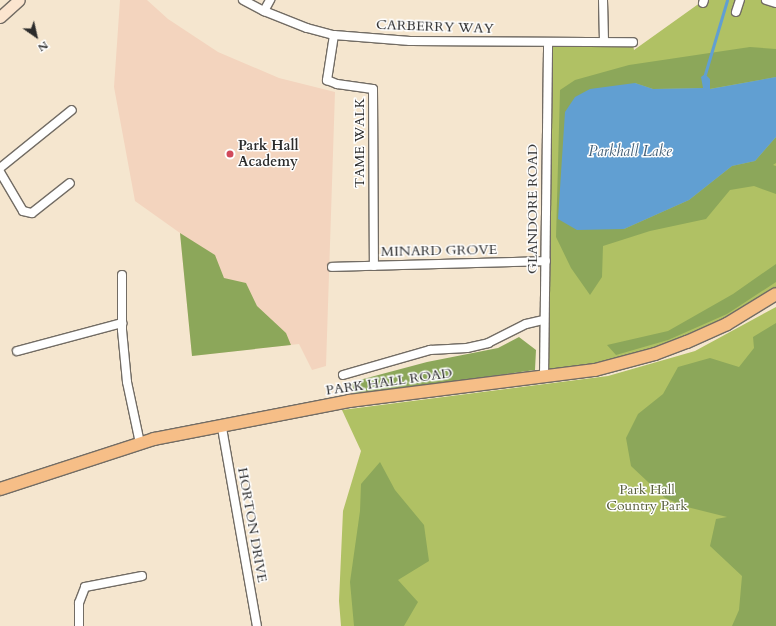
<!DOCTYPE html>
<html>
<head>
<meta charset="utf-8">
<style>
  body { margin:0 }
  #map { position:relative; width:776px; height:626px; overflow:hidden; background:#f5e6cf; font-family:Cardo,serif }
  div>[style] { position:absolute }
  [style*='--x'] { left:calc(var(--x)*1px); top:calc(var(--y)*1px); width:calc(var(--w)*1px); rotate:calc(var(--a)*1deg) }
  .built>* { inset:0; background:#f3d4be }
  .green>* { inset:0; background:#b0c164 }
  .forest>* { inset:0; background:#8ca75a }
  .water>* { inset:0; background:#619fd2 }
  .stream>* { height:3px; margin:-1.5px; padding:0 1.5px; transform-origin:1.5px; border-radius:1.5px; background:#619fd2 }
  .roads { filter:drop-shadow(1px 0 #726c64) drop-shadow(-1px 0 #726c64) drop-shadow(0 1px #726c64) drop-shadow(0 -1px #726c64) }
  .street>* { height:8px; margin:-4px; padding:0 4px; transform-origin:4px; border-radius:4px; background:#fff }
  .secondary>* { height:11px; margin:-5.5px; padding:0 5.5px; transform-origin:5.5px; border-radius:5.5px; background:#fbe5cf }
  .primary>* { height:12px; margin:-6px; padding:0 6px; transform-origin:6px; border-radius:6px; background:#f6be87 }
  .dots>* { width:11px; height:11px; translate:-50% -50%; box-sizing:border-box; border:2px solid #fff; border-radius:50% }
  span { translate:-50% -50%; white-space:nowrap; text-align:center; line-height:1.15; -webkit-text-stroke:3px #fff; paint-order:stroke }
  .street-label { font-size:14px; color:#2b2b2b }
  .poi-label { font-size:14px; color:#2b2b2b; font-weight:700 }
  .left { translate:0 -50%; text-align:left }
  .park-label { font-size:14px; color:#5a603f }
  .water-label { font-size:15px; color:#435f76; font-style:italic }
  .north { position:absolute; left:16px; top:16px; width:40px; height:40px; -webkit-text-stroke:3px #fff; paint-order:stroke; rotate:146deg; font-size:11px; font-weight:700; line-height:16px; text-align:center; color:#2b2b2b }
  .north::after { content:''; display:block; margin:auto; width:14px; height:18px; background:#2b2b2b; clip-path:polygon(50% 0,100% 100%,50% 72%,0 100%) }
</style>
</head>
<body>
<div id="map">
  <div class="built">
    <div style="clip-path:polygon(120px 0,147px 0,168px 19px,218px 52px,279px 78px,335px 92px,326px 366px,312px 370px,299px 344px,192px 356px,180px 233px,135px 201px,114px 87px)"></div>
  </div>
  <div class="green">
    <div style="clip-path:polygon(704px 0,766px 0,776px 3px,776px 294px,687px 342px,544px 377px,548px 42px,633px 45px,634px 50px)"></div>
    <div style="clip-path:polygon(776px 307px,776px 626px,341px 626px,339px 601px,343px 511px,361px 451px,342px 410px,608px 376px,695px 351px)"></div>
  </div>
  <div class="forest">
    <div style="clip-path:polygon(750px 47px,776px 49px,776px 77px,709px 89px,703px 83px,703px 88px,653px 89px,635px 83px,624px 229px,689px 200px,732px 166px,755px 161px,776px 137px,776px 163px,773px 165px,776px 166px,776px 194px,754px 186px,730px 190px,706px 219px,650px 231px,603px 246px,602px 277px,590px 295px,571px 268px,556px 237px,560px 90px,575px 80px,629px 65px)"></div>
    <div style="clip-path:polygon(180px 233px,215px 255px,224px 278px,246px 283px,257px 306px,286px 333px,291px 345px,192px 356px)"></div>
    <div style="clip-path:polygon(776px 264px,776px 282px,727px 314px,668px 340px,616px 355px,607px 345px,668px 331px,733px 294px)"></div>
    <div style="clip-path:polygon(776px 323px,776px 626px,732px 626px,739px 610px,742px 576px,710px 546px,716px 519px,727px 517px,687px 507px,665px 498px,631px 466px,626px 438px,638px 414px,663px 394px,678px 367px,710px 358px,739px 367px,754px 348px,753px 337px)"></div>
    <div style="clip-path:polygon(519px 337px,536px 350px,535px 370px,354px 395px,352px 382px,427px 362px,498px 348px)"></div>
    <div style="clip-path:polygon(380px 462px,395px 490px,424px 525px,429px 561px,398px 580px,418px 602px,404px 626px,354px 626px,350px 582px,360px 511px,361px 484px)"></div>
  </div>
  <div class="water">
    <div style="clip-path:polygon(705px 74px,710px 79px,710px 89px,776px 77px,776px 137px,755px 161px,732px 166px,689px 200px,624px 229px,577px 230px,558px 219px,565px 112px,575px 97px,590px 89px,635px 83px,653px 89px,703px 88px,701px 77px)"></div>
  </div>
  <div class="stream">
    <div style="--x:705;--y:74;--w:77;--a:-73.4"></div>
  </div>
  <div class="roads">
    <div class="street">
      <div style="--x:243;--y:0;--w:24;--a:28"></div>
      <div style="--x:264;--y:11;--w:46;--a:21.6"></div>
      <div style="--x:307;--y:28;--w:28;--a:15"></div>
      <div style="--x:334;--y:35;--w:76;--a:4.5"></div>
      <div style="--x:410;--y:41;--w:223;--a:0.3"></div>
      <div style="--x:603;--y:0;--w:40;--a:88.6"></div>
      <div style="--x:766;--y:0;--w:10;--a:17"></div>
      <div style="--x:703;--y:3;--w:3;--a:-72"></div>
      <div style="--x:264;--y:11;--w:13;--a:-61"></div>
      <div style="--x:736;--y:12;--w:13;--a:-72"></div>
      <div style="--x:334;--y:35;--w:46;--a:98.8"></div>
      <div style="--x:327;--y:80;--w:11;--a:22"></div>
      <div style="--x:337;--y:84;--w:36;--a:8"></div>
      <div style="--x:373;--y:89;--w:177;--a:89.7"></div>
      <div style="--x:0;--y:168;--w:92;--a:-38.9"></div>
      <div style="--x:0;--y:172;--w:45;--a:59.5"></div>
      <div style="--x:23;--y:211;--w:9;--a:13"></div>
      <div style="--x:32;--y:213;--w:48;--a:-38.3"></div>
      <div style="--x:332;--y:267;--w:214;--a:-1.6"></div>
      <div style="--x:122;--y:275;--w:55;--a:90"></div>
      <div style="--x:122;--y:330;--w:52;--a:84.5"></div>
      <div style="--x:127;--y:382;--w:62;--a:78"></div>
      <div style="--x:17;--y:351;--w:109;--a:-14.9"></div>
      <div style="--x:343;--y:375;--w:91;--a:-16"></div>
      <div style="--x:430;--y:350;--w:37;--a:-3"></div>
      <div style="--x:467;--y:348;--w:22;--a:-13"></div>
      <div style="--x:488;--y:343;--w:42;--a:-26.6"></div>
      <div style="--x:526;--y:324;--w:18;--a:-13"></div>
      <div style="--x:544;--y:377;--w:335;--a:-89.3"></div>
      <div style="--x:222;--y:428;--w:201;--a:80"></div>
      <div style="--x:79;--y:626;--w:23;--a:-90"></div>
      <div style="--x:79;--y:603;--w:17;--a:-69"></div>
      <div style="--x:85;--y:587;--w:58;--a:-10.9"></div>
    </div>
    <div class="secondary">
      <div style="--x:0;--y:17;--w:25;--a:-42"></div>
    </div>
    <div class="primary">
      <div style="--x:0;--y:489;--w:162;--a:-18"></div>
      <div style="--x:154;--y:439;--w:199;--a:-11"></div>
      <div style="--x:349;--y:401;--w:248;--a:-7.2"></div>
      <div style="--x:595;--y:370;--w:62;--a:-14.9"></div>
      <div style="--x:655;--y:354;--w:34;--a:-21"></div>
      <div style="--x:687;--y:342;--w:44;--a:-24.2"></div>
      <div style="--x:727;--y:324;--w:57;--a:-31.5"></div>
    </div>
  </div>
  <div class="dots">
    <div style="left:230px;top:154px;background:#d1495b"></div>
  </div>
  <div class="street-label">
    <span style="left:435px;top:27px;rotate:2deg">CARBERRY WAY</span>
    <span style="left:360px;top:143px;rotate:-90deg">TAME WALK</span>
    <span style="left:533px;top:209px;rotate:-90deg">GLANDORE ROAD</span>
    <span style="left:439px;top:251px;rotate:-1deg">MINARD GROVE</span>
    <span style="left:389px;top:382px;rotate:-8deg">PARK HALL ROAD</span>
    <span style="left:252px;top:525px;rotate:80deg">HORTON DRIVE</span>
  </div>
  <div class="poi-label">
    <span class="left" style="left:238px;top:154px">Park Hall<br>Academy</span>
  </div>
  <div class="park-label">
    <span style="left:647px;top:498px">Park Hall<br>Country Park</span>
  </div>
  <div class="water-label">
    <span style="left:630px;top:152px">Parkhall Lake</span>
  </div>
  <div class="north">N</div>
</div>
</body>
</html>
